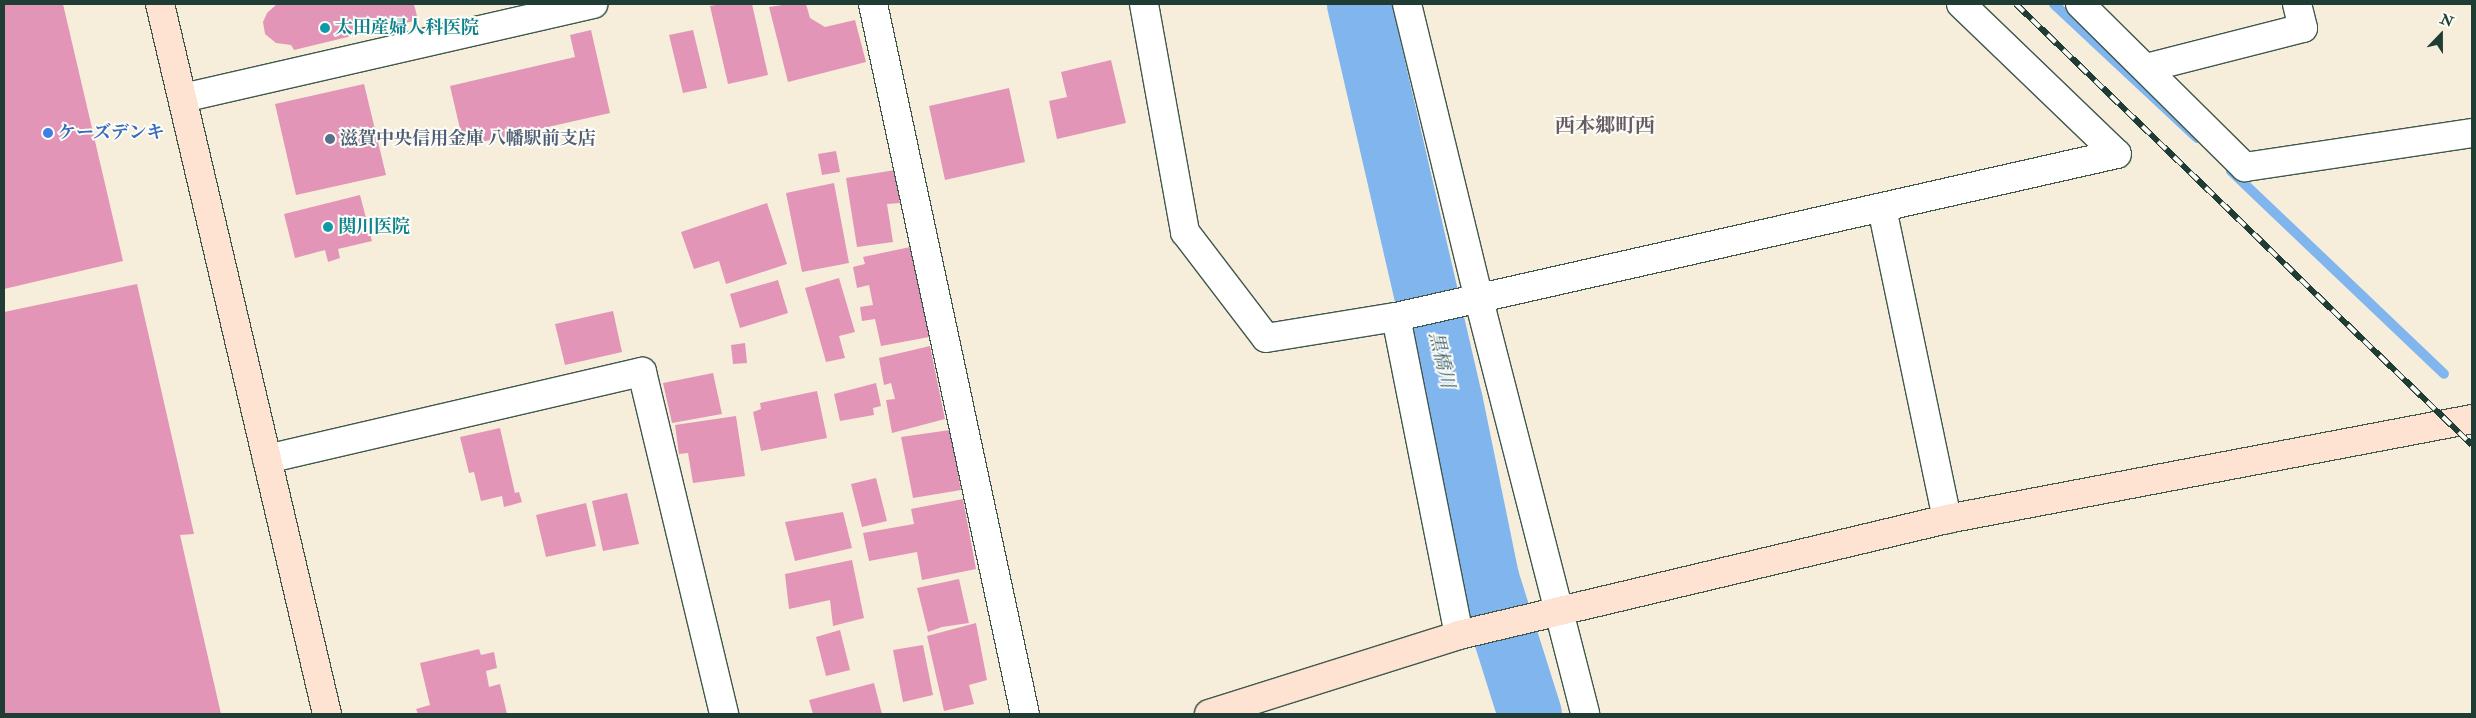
<!DOCTYPE html>
<html>
<head>
<meta charset="utf-8">
<style>
  body { margin:0 }
  #map { position:relative; width:2476px; height:718px; overflow:hidden; background:#f6eedb; font-family:"IM FELL Double Pica","Noto Serif JP",serif }
  div>[style] { position:absolute }
  [style*='--x'] { left:calc(var(--x)*1px); top:calc(var(--y)*1px); width:calc(var(--w)*1px); rotate:calc(var(--a)*1deg) }
  .stream>* { height:10px; margin:-5px; padding:0 5px; transform-origin:5px; border-radius:5px; background:#80b5ee }
  .river>* { height:64px; margin:-32px; padding:0 32px; transform-origin:32px; border-radius:32px; background:#80b5ee }
  .building>* { inset:0; background:#e395b7 }
  .roads { filter:drop-shadow(1px 0 #3f584d) drop-shadow(-1px 0 #3f584d) drop-shadow(0 1px #3f584d) drop-shadow(0 -1px #3f584d) }
  .street>* { height:28px; margin:-14px; padding:0 14px; transform-origin:14px; border-radius:14px; background:#fff }
  .secondary>* { height:28px; margin:-14px; padding:0 14px; transform-origin:14px; border-radius:14px; background:#fee3d2 }
  .rail>* { height:5.5px; margin-top:-2.75px; transform-origin:0; background:repeating-linear-gradient(90deg,#fdfcf7 0 11px,#1f3d34 0 22px); box-sizing:border-box; border-block:1px solid #1f3d34 }
  .dots>* { width:14px; height:14px; translate:-50% -50%; box-sizing:border-box; border:2px solid #fdfcf7; border-radius:50% }
  span { translate:-50% -50%; white-space:nowrap; text-align:center; line-height:1.15; -webkit-text-stroke:4px #fdfcf7; paint-order:stroke }
  .culture-label { font-size:18px; color:#0d838f; font-weight:700 }
  .left { translate:0 -50%; text-align:left }
  .shop-label { font-size:18px; color:#366cbe; font-weight:700 }
  .service-label { font-size:18px; color:#4e5e75; font-weight:700 }
  .water-label { font-size:19px; color:#3c616c; font-style:italic }
  .quarter-label { font-size:20px; color:#645c62; font-weight:700 }
  .frame { position:absolute; inset:0; border:5px solid #1f3d34; pointer-events:none }
  .north { position:absolute; left:2416px; top:10px; width:50px; height:50px; -webkit-text-stroke:4px #fdfcf7; paint-order:stroke; rotate:22deg; font-size:14px; font-weight:700; line-height:20px; text-align:center; color:#1f3d34 }
  .north::after { content:''; display:block; margin:auto; width:18px; height:22px; background:#1f3d34; clip-path:polygon(50% 0,100% 100%,50% 72%,0 100%) }
</style>
</head>
<body>
<div id="map">
  <div class="stream">
    <div style="--x:2054;--y:4;--w:196;--a:43.1"></div>
    <div style="--x:2231;--y:171;--w:294;--a:43.6"></div>
  </div>
  <div class="river">
    <div style="--x:1359;--y:4;--w:408;--a:77"></div>
    <div style="--x:1451;--y:402;--w:180;--a:78.4"></div>
    <div style="--x:1487;--y:578;--w:143;--a:72.5"></div>
  </div>
  <div class="building">
    <div style="clip-path:polygon(4px 4px,63px 4px,123px 261px,4px 289px)"></div>
    <div style="clip-path:polygon(277px 4px,414px 4px,418px 20px,294px 50px,291px 45px,276px 43px,265px 34px,263px 22px,267px 13px)"></div>
    <div style="clip-path:polygon(722px 4px,752px 4px,768px 75px,728px 84px,710px 6px)"></div>
    <div style="clip-path:polygon(789px 4px,806px 4px,810px 18px,825px 27px,855px 20px,866px 62px,788px 82px,769px 7px)"></div>
    <div style="clip-path:polygon(591px 30px,610px 113px,464px 146px,450px 86px,575px 57px,570px 35px)"></div>
    <div style="clip-path:polygon(693px 30px,707px 88px,683px 93px,669px 35px)"></div>
    <div style="clip-path:polygon(1111px 60px,1126px 123px,1057px 139px,1049px 101px,1067px 97px,1061px 72px)"></div>
    <div style="clip-path:polygon(364px 84px,386px 175px,296px 195px,275px 104px)"></div>
    <div style="clip-path:polygon(1009px 88px,1025px 162px,945px 180px,929px 106px)"></div>
    <div style="clip-path:polygon(836px 151px,840px 172px,822px 175px,818px 154px)"></div>
    <div style="clip-path:polygon(895px 170px,900px 203px,887px 204px,893px 242px,857px 247px,846px 178px)"></div>
    <div style="clip-path:polygon(834px 183px,849px 263px,802px 272px,786px 193px)"></div>
    <div style="clip-path:polygon(360px 195px,372px 241px,338px 249px,340px 258px,328px 262px,325px 250px,295px 258px,284px 214px)"></div>
    <div style="clip-path:polygon(767px 203px,787px 264px,726px 284px,719px 261px,694px 269px,681px 232px)"></div>
    <div style="clip-path:polygon(910px 247px,929px 337px,881px 346px,875px 319px,862px 321px,860px 307px,873px 305px,869px 285px,857px 288px,853px 267px,865px 264px,863px 257px)"></div>
    <div style="clip-path:polygon(839px 278px,855px 332px,839px 336px,845px 358px,826px 362px,805px 288px)"></div>
    <div style="clip-path:polygon(778px 280px,788px 313px,740px 328px,730px 294px)"></div>
    <div style="clip-path:polygon(137px 284px,194px 534px,180px 535px,221px 714px,4px 714px,4px 312px)"></div>
    <div style="clip-path:polygon(613px 311px,622px 352px,565px 365px,555px 324px)"></div>
    <div style="clip-path:polygon(745px 343px,747px 363px,733px 364px,731px 345px)"></div>
    <div style="clip-path:polygon(930px 346px,945px 419px,892px 433px,886px 400px,895px 399px,891px 383px,884px 385px,879px 358px)"></div>
    <div style="clip-path:polygon(713px 373px,722px 414px,672px 423px,663px 383px)"></div>
    <div style="clip-path:polygon(876px 383px,881px 406px,873px 408px,874px 415px,840px 421px,834px 394px)"></div>
    <div style="clip-path:polygon(817px 391px,827px 438px,761px 451px,753px 412px,761px 409px,760px 403px)"></div>
    <div style="clip-path:polygon(736px 416px,745px 476px,693px 483px,688px 453px,679px 454px,675px 425px)"></div>
    <div style="clip-path:polygon(500px 428px,515px 493px,519px 492px,522px 502px,504px 507px,502px 496px,481px 501px,474px 472px,469px 473px,460px 437px)"></div>
    <div style="clip-path:polygon(950px 430px,961px 490px,913px 498px,901px 437px)"></div>
    <div style="clip-path:polygon(876px 478px,887px 521px,862px 527px,851px 484px)"></div>
    <div style="clip-path:polygon(627px 493px,639px 544px,603px 551px,592px 501px)"></div>
    <div style="clip-path:polygon(963px 499px,976px 569px,922px 580px,917px 552px,869px 561px,863px 533px,914px 524px,911px 509px)"></div>
    <div style="clip-path:polygon(586px 503px,596px 546px,546px 557px,536px 515px)"></div>
    <div style="clip-path:polygon(843px 512px,852px 548px,795px 561px,785px 522px)"></div>
    <div style="clip-path:polygon(852px 560px,864px 618px,833px 626px,830px 600px,789px 609px,785px 574px)"></div>
    <div style="clip-path:polygon(959px 579px,969px 623px,942px 627px,928px 632px,917px 588px)"></div>
    <div style="clip-path:polygon(976px 623px,987px 680px,969px 685px,974px 704px,944px 711px,927px 636px)"></div>
    <div style="clip-path:polygon(840px 630px,850px 670px,826px 676px,816px 637px)"></div>
    <div style="clip-path:polygon(923px 645px,933px 695px,903px 702px,893px 650px)"></div>
    <div style="clip-path:polygon(479px 649px,481px 655px,494px 652px,497px 668px,486px 671px,489px 687px,500px 684px,507px 714px,418px 714px,416px 709px,430px 705px,420px 663px)"></div>
    <div style="clip-path:polygon(874px 683px,882px 714px,813px 714px,809px 700px)"></div>
  </div>
  <div class="roads">
    <div class="street">
      <div style="--x:873;--y:4;--w:726;--a:77.92"></div>
      <div style="--x:1144;--y:4;--w:232;--a:79.8"></div>
      <div style="--x:1185;--y:232;--w:133;--a:52.6"></div>
      <div style="--x:1266;--y:338;--w:132;--a:-9.2"></div>
      <div style="--x:1396;--y:317;--w:739;--a:-12.74"></div>
      <div style="--x:1407;--y:4;--w:301;--a:76.3"></div>
      <div style="--x:1478;--y:296;--w:431;--a:75.6"></div>
      <div style="--x:1961;--y:4;--w:216;--a:43.9"></div>
      <div style="--x:2080;--y:4;--w:232;--a:44.7"></div>
      <div style="--x:2245;--y:167;--w:230;--a:-8.5"></div>
      <div style="--x:2146;--y:68;--w:162;--a:-14.3"></div>
      <div style="--x:2303;--y:28;--w:25;--a:-104"></div>
      <div style="--x:183;--y:98;--w:421;--a:-12.9"></div>
      <div style="--x:1882;--y:208;--w:318;--a:78.2"></div>
      <div style="--x:1396;--y:317;--w:324;--a:78.8"></div>
      <div style="--x:267;--y:459;--w:385;--a:-13.1"></div>
      <div style="--x:642;--y:372;--w:352;--a:76.5"></div>
    </div>
    <div class="secondary">
      <div style="--x:160;--y:4;--w:729;--a:76.76"></div>
      <div style="--x:1209;--y:714;--w:262;--a:-17.5"></div>
      <div style="--x:1459;--y:635;--w:502;--a:-13.37"></div>
      <div style="--x:1947;--y:519;--w:534;--a:-10.78"></div>
    </div>
  </div>
  <div class="rail">
    <div style="--x:2016;--y:4;--w:634;--a:44.04"></div>
  </div>
  <div class="dots">
    <div style="left:325px;top:28px;background:#0f9aa8"></div>
    <div style="left:48px;top:133px;background:#3f7fe0"></div>
    <div style="left:330px;top:139px;background:#5c6f8a"></div>
    <div style="left:328px;top:227px;background:#0f9aa8"></div>
  </div>
  <div class="culture-label">
    <span class="left" style="left:335px;top:28px">太田産婦人科医院</span>
    <span class="left" style="left:338px;top:227px">関川医院</span>
  </div>
  <div class="shop-label">
    <span class="left" style="left:58px;top:133px">ケーズデンキ</span>
  </div>
  <div class="service-label">
    <span class="left" style="left:340px;top:139px">滋賀中央信用金庫 八幡駅前支店</span>
  </div>
  <div class="water-label">
    <span style="left:1441px;top:360px;rotate:77deg">黒橋川</span>
  </div>
  <div class="quarter-label">
    <span style="left:1605px;top:125px">西本郷町西</span>
  </div>
  <div class="frame"></div>
  <div class="north">N</div>
</div>
</body>
</html>
